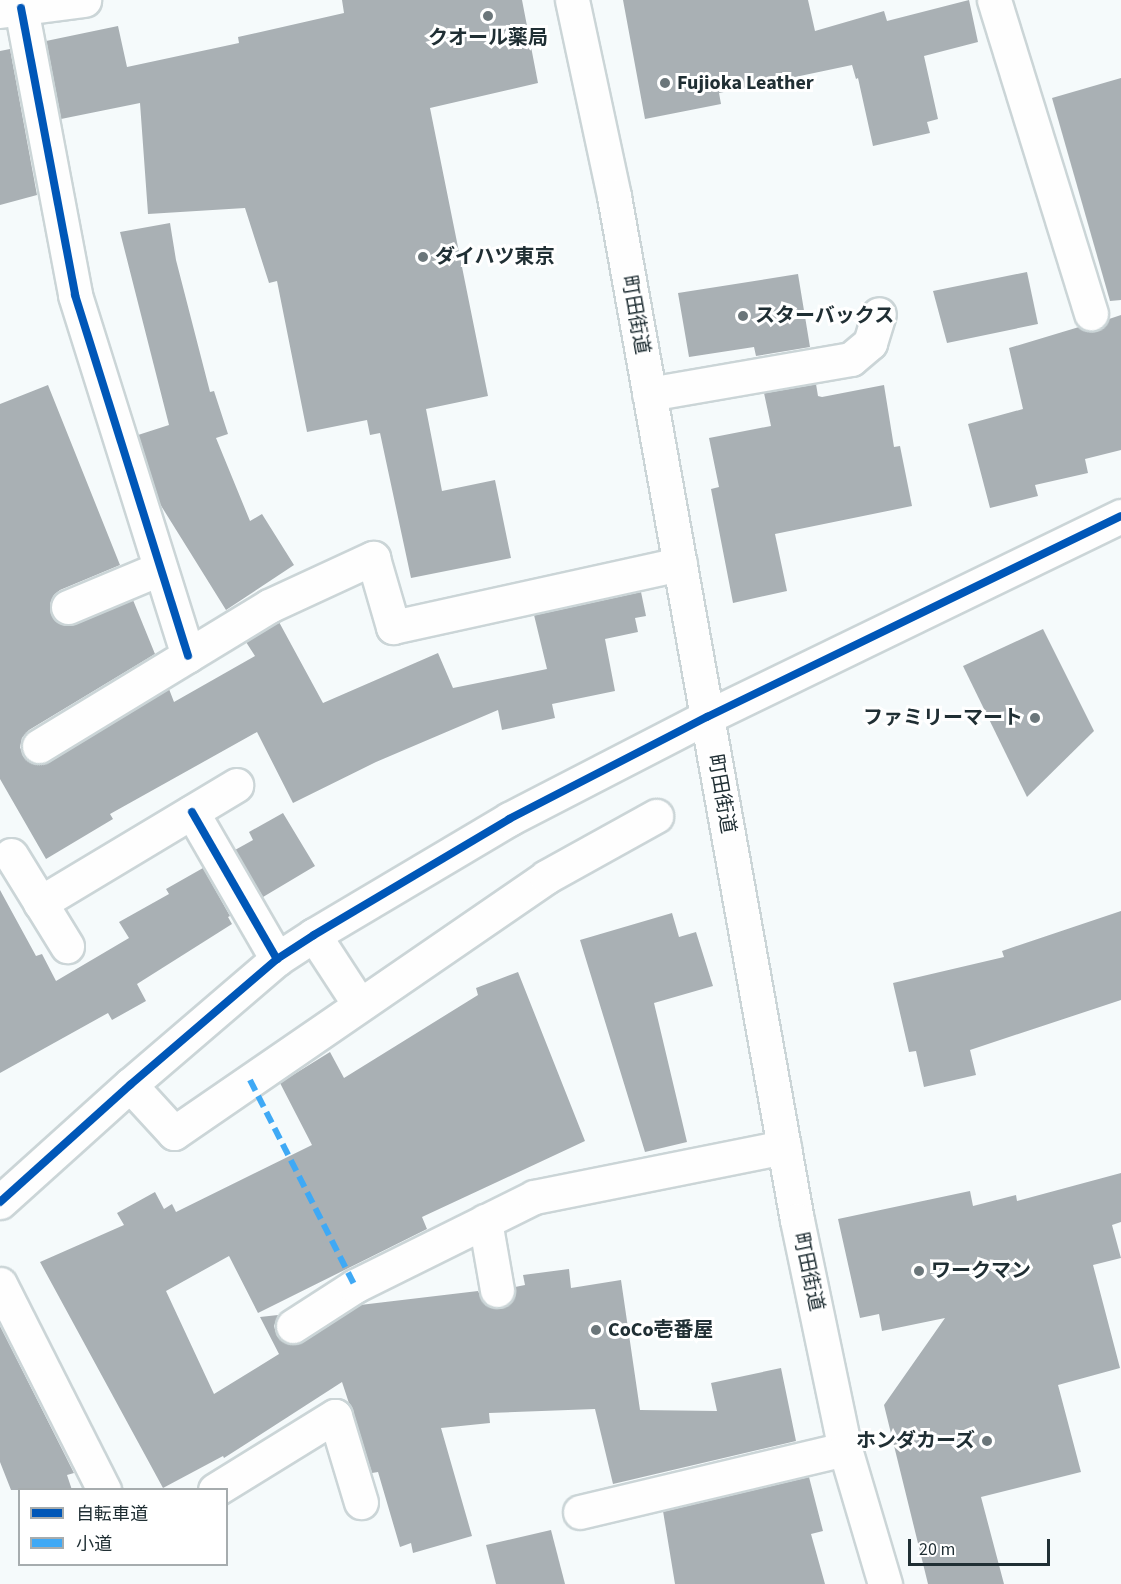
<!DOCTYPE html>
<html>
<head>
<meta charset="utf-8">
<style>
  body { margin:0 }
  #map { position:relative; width:1121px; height:1584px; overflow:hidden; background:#f5fafb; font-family:"Source Sans 3","Noto Sans JP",sans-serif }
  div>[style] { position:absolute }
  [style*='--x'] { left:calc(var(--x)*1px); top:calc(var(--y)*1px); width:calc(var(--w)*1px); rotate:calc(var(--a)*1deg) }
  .building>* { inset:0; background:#a9b0b4 }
  .roads { filter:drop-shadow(2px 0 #cbd5d7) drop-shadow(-2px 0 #cbd5d7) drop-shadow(0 2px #cbd5d7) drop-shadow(0 -2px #cbd5d7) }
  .minor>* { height:33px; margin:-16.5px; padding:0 16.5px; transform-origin:16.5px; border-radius:16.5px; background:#fefefe }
  .major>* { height:33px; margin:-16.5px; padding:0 16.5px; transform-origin:16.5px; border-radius:16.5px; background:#fefefe }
  .quiet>* { height:6px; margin-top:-3px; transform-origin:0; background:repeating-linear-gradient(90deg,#3fa9f5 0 12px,transparent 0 18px) }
  .cycleway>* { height:8px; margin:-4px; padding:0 4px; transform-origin:4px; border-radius:4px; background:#0057b8 }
  .dots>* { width:16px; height:16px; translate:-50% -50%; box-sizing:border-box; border:3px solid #fff; border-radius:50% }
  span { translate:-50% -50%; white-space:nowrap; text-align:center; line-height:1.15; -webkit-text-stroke:6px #fff; paint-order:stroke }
  .poi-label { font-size:20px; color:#202f34; font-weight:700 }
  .left { translate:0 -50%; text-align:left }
  .right { translate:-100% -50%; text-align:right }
  .street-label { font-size:20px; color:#202f34 }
  .legend { position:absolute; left:18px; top:1488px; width:210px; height:78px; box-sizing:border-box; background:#fff; border:2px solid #a6acae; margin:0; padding:8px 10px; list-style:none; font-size:18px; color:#202f34 }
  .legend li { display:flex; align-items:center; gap:12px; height:30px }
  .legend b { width:30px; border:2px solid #a6acae }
  .scale { position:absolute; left:908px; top:1539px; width:142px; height:27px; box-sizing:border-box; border:3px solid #202f34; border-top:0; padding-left:8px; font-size:18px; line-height:21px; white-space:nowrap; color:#202f34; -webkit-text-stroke:4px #fff; paint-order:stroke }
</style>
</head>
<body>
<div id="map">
  <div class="building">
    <div style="clip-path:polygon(342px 0,522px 0,538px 83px,430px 108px,488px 396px,426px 409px,442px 491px,495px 480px,511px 558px,411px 578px,380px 433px,370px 435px,367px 420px,307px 432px,277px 281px,269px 283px,245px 208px,148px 214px,140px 103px,61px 119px,46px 41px,118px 26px,127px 67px,239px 43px,238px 37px,344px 13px)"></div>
    <div style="clip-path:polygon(623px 0,808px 0,815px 31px,884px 11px,887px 21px,969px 0,978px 42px,924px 56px,938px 119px,927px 122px,930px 133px,873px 146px,858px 78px,856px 79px,852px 65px,719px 93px,721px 104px,645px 119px)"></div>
    <div style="clip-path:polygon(10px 49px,37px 195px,0 205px,0 51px)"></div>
    <div style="clip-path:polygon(1121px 78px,1121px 300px,1110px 301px,1052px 98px)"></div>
    <div style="clip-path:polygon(170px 223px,176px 260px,210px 392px,214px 391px,228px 434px,216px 438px,250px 521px,262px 514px,294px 565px,226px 610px,160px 504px,138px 435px,169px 425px,120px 232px)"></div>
    <div style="clip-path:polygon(1027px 272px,1038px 324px,947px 343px,933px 291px)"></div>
    <div style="clip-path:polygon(798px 274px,810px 347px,756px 356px,754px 347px,689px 357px,678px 293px)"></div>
    <div style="clip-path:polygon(1121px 315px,1121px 450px,1085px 459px,1088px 473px,1035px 485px,1038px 496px,990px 508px,968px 424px,1023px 409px,1009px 348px,1079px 327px,1087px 331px,1096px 331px,1104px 326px,1109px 319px)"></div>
    <div style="clip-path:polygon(816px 384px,818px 396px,822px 397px,884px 385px,894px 447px,900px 446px,912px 506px,775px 534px,787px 591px,733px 603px,711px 489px,719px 487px,709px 438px,771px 426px,764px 393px)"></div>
    <div style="clip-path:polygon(48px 385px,120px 565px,60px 590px,54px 595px,50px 604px,51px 614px,57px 622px,66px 626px,75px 624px,133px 600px,155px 654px,29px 730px,22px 738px,20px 747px,23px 756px,31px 763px,40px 765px,49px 762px,169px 689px,174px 702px,255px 656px,246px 642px,279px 622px,323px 703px,438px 653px,453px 688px,547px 669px,534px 615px,641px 592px,646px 616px,635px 618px,638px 632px,605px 639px,615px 691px,552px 704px,555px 718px,502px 730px,498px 710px,376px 762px,293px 803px,257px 732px,110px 814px,113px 819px,46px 859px,0 779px,0 404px)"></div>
    <div style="clip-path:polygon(1043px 629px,1094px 731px,1027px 797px,963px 666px)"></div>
    <div style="clip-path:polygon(283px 813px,315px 866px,263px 897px,235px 850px,253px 840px,249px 832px)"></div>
    <div style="clip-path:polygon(203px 868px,230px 916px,228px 917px,232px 924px,137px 984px,146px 1001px,112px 1020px,108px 1013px,0 1073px,0 890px,36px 956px,42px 954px,56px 981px,129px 938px,119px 922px,169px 894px,166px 889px)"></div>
    <div style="clip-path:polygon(1121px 911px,1121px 1000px,970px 1050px,976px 1075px,924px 1087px,916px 1051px,909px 1052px,893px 983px,1004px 957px,1002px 951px)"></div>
    <div style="clip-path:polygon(672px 913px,679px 937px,696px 932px,713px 986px,654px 1003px,687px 1142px,645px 1152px,580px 940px)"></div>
    <div style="clip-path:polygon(518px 972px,585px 1141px,422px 1217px,427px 1229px,258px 1313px,229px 1256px,166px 1291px,214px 1394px,279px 1354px,260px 1317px,278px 1315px,274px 1326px,277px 1336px,284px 1342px,295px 1345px,360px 1305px,478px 1291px,483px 1302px,491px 1308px,501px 1308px,509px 1304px,514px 1297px,515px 1287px,525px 1285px,523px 1275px,569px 1269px,571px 1288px,621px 1280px,640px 1410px,717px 1411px,711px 1383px,781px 1368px,796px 1441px,613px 1484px,595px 1409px,489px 1413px,490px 1423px,441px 1428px,472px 1536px,413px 1553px,411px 1543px,400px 1547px,378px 1472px,372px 1473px,342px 1382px,224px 1458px,223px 1456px,163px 1488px,40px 1262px,124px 1225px,117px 1213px,155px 1192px,164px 1209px,172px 1204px,176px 1212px,312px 1145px,280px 1083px,330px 1052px,344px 1078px,478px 995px,476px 988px)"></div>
    <div style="clip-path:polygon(1121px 1173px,1121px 1222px,1112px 1225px,1121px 1258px,1093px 1265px,1120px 1368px,1058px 1385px,1081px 1472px,981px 1497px,1004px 1584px,928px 1584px,884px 1405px,945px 1318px,882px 1331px,879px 1314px,860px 1318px,838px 1219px,970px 1191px,973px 1206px,1016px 1195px,1017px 1201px)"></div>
    <div style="clip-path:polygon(0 1326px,74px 1473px,67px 1475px,72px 1490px,11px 1490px,0 1462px)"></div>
    <div style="clip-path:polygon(809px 1477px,823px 1531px,811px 1534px,825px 1584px,675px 1584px,663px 1511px)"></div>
    <div style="clip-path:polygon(551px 1530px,565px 1584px,496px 1584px,486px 1545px)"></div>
  </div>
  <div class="roads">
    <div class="minor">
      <div style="--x:994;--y:0;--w:328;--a:72.8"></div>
      <div style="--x:21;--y:8;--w:292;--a:79.3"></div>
      <div style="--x:75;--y:295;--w:378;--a:72.6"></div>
      <div style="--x:0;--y:11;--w:85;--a:-7.5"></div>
      <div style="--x:649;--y:394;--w:205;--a:-9.8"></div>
      <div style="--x:851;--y:359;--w:25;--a:-40"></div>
      <div style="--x:870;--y:343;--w:30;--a:-73"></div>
      <div style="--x:68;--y:607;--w:99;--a:-22.7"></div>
      <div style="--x:39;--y:746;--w:269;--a:-31.3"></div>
      <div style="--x:269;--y:606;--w:115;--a:-24.8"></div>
      <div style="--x:373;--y:558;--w:72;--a:73.8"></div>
      <div style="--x:393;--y:627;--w:294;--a:-12.4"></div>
      <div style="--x:192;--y:812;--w:170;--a:60"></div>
      <div style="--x:11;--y:855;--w:107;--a:58.4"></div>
      <div style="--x:40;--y:903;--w:229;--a:-31"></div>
      <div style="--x:314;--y:935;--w:82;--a:56.9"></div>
      <div style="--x:130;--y:1085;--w:65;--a:47.5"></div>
      <div style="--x:174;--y:1133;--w:452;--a:-34.5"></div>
      <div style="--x:546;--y:877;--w:126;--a:-29"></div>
      <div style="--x:0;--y:1202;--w:175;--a:-42"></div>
      <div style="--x:130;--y:1085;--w:194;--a:-40.6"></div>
      <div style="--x:277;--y:959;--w:44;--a:-33"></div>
      <div style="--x:314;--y:935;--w:227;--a:-30.7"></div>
      <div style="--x:509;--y:819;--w:223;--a:-27.3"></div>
      <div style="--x:707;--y:717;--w:460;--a:-25.9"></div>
      <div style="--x:485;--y:1221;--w:70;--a:80.1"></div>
      <div style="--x:0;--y:1284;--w:231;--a:63.2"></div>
      <div style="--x:293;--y:1326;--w:74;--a:-32.8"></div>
      <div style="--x:355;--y:1286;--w:200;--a:-26.4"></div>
      <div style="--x:534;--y:1197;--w:255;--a:-11.3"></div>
      <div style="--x:215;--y:1490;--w:141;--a:-31.7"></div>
      <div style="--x:335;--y:1416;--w:90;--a:73.2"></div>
      <div style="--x:580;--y:1512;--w:272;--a:-13.4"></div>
    </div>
    <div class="major">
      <div style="--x:572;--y:0;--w:200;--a:77.9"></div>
      <div style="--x:614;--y:196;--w:1040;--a:79.87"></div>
      <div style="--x:797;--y:1220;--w:234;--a:78.2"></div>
      <div style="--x:845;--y:1449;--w:141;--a:73.5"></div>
    </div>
  </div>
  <div class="quiet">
    <div style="--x:250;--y:1080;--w:231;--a:63"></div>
  </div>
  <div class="cycleway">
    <div style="--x:21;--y:8;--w:292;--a:79.3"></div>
    <div style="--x:75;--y:295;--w:378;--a:72.6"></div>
    <div style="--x:192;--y:812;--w:170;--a:60"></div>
    <div style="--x:0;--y:1202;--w:175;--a:-42"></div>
    <div style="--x:130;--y:1085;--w:194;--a:-40.6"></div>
    <div style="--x:277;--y:959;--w:44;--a:-33"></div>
    <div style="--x:314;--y:935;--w:227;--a:-30.7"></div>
    <div style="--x:509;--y:819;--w:223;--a:-27.3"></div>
    <div style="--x:707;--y:717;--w:460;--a:-25.9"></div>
  </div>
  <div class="dots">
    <div style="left:488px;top:16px;background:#6b767a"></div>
    <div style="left:665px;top:83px;background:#6b767a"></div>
    <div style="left:423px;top:257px;background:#6b767a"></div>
    <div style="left:743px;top:316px;background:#6b767a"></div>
    <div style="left:1035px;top:718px;background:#6b767a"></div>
    <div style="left:919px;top:1271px;background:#6b767a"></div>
    <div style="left:596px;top:1330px;background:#6b767a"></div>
    <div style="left:987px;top:1441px;background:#6b767a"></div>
  </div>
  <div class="poi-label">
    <span style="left:488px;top:38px">クオール薬局</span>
    <span class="left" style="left:677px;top:83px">Fujioka Leather</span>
    <span class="left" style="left:435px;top:257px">ダイハツ東京</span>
    <span class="left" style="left:755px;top:316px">スターバックス</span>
    <span class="right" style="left:1023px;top:718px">ファミリーマート</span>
    <span class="left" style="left:931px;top:1271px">ワークマン</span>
    <span class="left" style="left:608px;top:1330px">CoCo壱番屋</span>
    <span class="right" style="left:975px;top:1441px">ホンダカーズ</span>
  </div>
  <div class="street-label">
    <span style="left:635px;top:315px;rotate:80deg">町田街道</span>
    <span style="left:721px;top:794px;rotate:80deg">町田街道</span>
    <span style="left:808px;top:1272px;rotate:78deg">町田街道</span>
  </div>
  <ul class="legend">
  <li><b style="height:8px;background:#0057b8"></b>自転車道</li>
  <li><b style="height:8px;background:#3fa9f5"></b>小道</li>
  </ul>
  <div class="scale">20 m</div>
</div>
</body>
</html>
